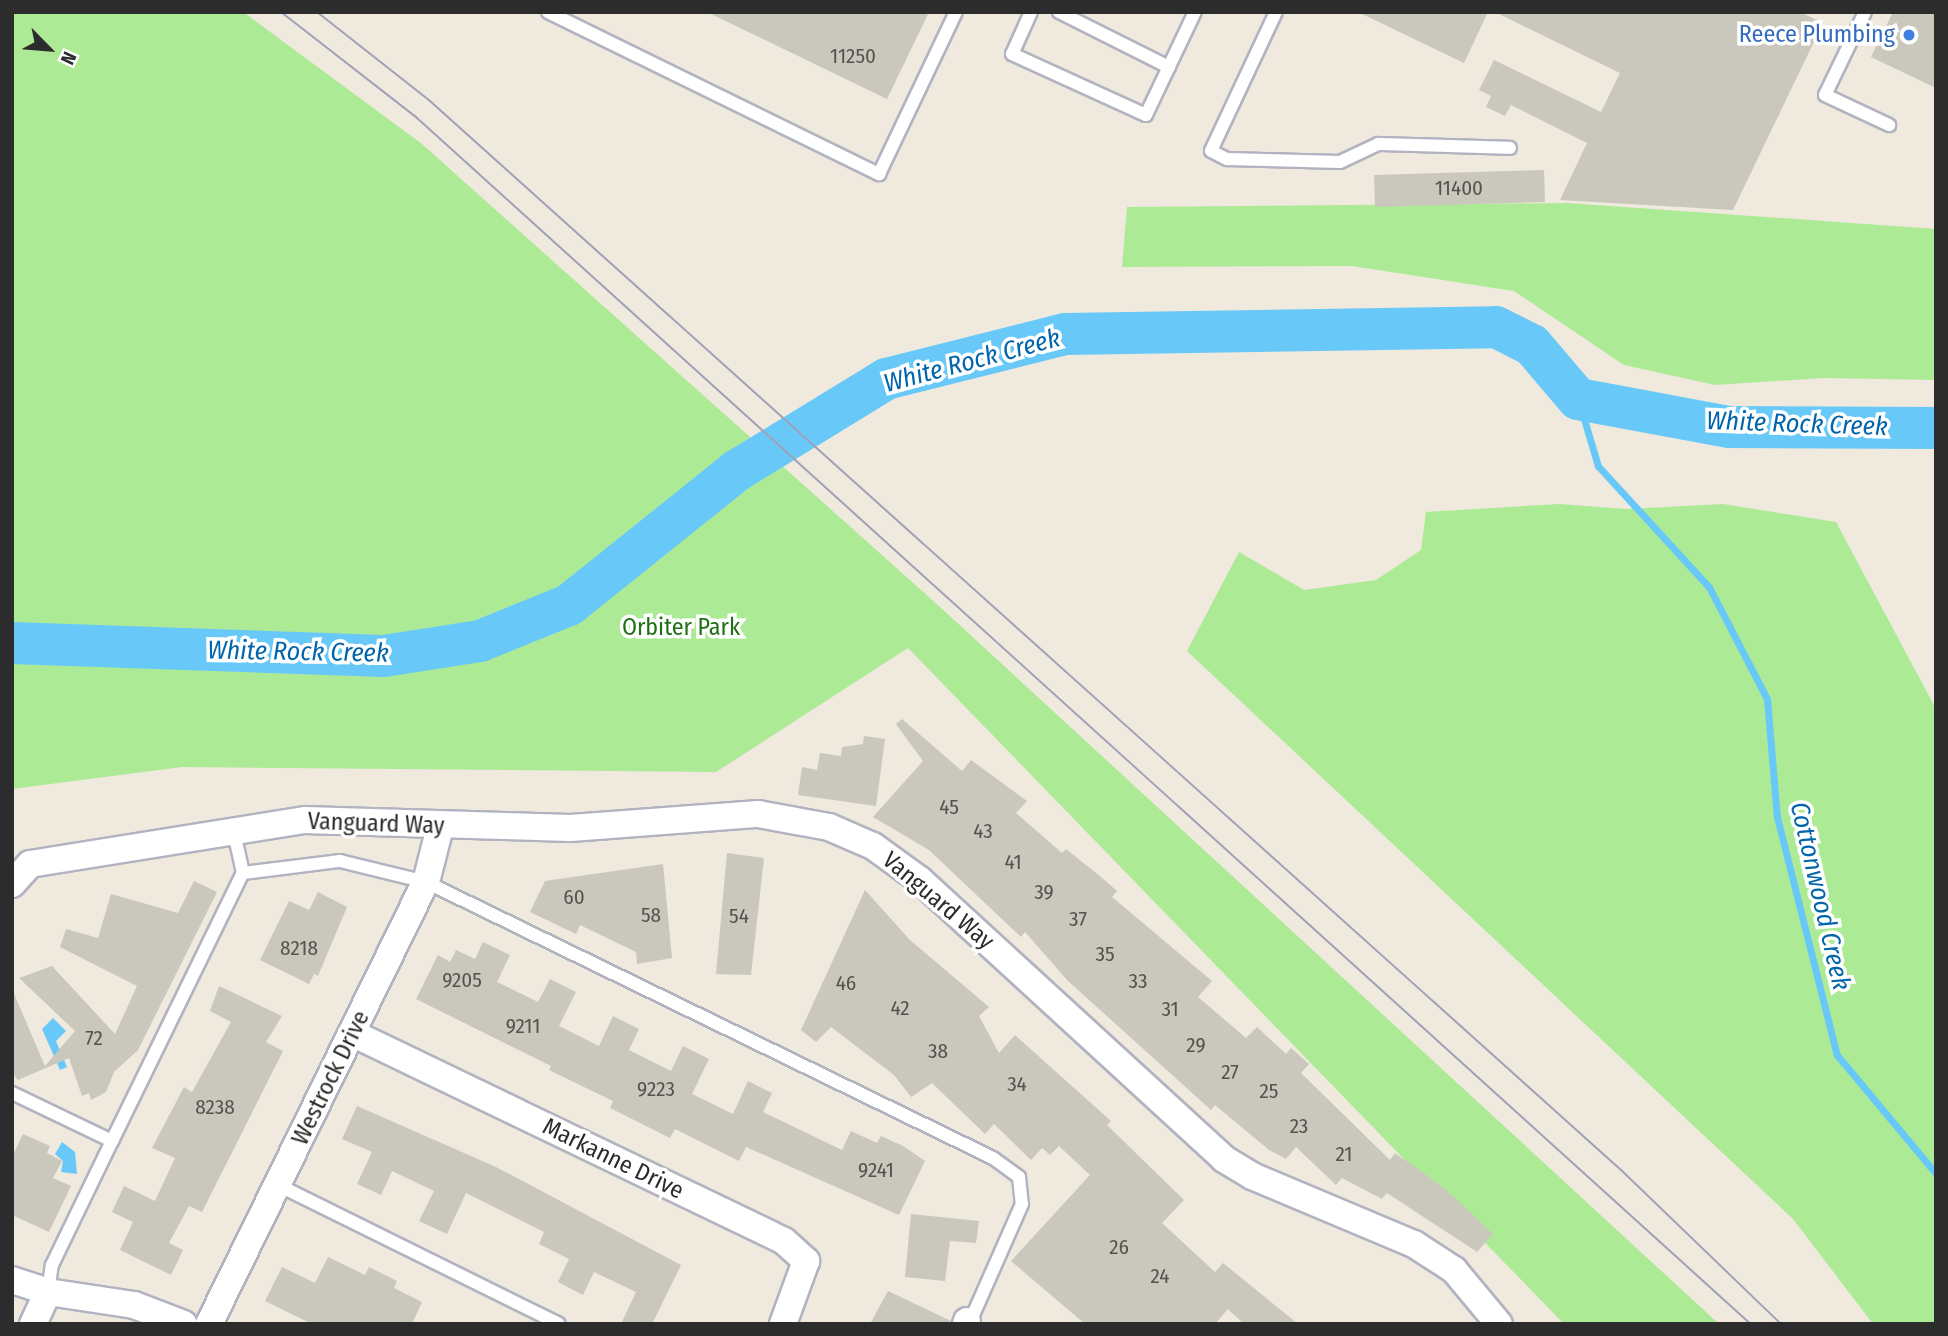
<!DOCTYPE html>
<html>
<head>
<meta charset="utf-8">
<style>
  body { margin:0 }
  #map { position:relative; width:1948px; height:1336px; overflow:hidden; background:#efe9de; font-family:"Fira Sans Condensed",sans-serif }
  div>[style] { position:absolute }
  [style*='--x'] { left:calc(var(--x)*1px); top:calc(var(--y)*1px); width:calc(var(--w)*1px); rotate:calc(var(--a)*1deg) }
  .green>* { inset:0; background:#adea96 }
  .water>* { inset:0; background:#68c9f9 }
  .stream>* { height:7px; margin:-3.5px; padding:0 3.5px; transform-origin:3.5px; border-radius:3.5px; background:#68c9f9 }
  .river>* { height:42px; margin:-21px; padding:0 21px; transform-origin:21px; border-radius:21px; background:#68c9f9 }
  .building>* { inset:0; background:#cac7bc }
  .roads { filter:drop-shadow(2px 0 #b2b3c1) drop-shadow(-2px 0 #b2b3c1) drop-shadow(0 2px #b2b3c1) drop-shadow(0 -2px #b2b3c1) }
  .service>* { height:12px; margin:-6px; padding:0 6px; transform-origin:6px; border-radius:6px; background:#fff }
  .minor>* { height:26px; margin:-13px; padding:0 13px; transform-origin:13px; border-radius:13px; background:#fff }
  .tram>* { height:2px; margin:-1px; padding:0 1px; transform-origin:1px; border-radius:1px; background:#9fa1b8 }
  .dots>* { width:19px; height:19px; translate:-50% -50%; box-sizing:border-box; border:4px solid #fff; border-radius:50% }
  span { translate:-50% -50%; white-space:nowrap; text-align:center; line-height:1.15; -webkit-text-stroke:7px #fff; paint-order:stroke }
  .number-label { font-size:21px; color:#545350 }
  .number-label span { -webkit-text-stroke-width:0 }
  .shop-label { font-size:24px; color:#366cbe }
  .right { translate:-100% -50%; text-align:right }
  .park-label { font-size:24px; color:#217114 }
  .street-label { font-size:24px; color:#2c2c2c }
  .water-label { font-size:26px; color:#0265ab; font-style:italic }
  .frame { position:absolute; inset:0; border:14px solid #2c2c2c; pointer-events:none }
  .north { position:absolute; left:14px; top:14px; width:70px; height:70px; -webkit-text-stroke:5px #fff; paint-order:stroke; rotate:115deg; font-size:19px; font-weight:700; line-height:28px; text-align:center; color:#2c2c2c }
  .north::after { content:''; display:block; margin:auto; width:24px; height:32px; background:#2c2c2c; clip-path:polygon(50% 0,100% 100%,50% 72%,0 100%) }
</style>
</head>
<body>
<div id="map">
  <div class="green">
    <div style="clip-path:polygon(12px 12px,243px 12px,422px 144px,939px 606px,1719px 1324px,1564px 1324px,908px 648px,716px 772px,182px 767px,12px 789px)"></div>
    <div style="clip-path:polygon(1567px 203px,1936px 229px,1936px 380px,1823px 378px,1715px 385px,1624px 365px,1514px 291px,1352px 266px,1122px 267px,1127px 207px)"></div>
    <div style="clip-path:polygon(1559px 504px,1627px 509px,1723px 504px,1836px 522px,1936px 709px,1936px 1324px,1873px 1324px,1793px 1219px,1187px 651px,1239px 552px,1304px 590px,1376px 580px,1421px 550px,1426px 512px)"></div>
  </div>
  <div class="water">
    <div style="clip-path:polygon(53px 1018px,66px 1031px,56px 1041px,67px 1067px,60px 1070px,42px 1029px)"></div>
    <div style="clip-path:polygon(62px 1142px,75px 1152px,77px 1174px,61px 1172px,63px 1161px,55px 1154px)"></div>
  </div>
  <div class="stream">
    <div style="--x:1578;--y:399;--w:70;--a:73.4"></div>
    <div style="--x:1598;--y:466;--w:164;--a:47.5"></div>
    <div style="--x:1709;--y:587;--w:126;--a:62.6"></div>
    <div style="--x:1767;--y:699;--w:118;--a:85.2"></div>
    <div style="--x:1777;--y:817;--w:245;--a:75.9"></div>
    <div style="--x:1837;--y:1055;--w:155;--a:50.2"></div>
  </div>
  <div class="river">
    <div style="--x:12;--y:643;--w:372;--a:2"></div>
    <div style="--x:384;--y:656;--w:97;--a:-8.9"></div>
    <div style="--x:480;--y:641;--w:96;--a:-22"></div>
    <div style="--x:569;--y:605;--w:214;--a:-38.7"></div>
    <div style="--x:736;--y:471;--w:176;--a:-31.5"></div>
    <div style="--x:886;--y:379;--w:185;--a:-14.1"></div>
    <div style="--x:1065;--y:334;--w:431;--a:-0.9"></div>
    <div style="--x:1496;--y:327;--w:40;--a:26.6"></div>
    <div style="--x:1532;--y:345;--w:71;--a:49.6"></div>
    <div style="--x:1578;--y:399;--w:154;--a:10.5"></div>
    <div style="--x:1729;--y:427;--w:207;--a:0.3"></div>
  </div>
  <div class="building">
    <div style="clip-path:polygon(707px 12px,929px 12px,887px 99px)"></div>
    <div style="clip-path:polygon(1358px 12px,1488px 12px,1464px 63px)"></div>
    <div style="clip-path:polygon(1495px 12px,1800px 12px,1823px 23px,1733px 210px,1560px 200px,1587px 143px,1511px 105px,1505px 116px,1486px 107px,1491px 96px,1479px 90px,1494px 60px,1601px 112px,1620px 73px)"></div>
    <div style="clip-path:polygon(1893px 12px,1936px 12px,1936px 88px,1871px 57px)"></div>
    <div style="clip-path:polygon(1544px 170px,1545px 202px,1375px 207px,1374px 175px)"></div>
    <div style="clip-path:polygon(902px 719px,962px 771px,971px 760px,1027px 801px,1016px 813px,1062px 853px,1066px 849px,1101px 877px,1117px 891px,1112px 897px,1212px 981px,1198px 997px,1246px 1038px,1257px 1027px,1286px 1054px,1291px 1048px,1309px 1064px,1301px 1073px,1390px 1160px,1395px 1153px,1443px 1187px,1493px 1234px,1477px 1252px,1387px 1193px,1382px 1199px,1342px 1178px,1336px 1185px,1296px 1147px,1286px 1159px,1269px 1150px,1215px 1105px,1211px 1110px,1068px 981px,1025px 932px,1021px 937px,929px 850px,873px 817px,923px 761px,896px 724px)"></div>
    <div style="clip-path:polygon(864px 736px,885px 739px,876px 806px,798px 795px,802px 767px,817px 770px,820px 753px,841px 756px,842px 747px,863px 744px)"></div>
    <div style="clip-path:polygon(727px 853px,764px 858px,751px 975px,716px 974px)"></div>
    <div style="clip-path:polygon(663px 864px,672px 958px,637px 964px,636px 952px,580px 925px,576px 934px,530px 912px,545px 881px)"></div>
    <div style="clip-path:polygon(194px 881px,217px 892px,138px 1050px,114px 1072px,106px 1092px,91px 1100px,89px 1093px,82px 1096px,69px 1058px,18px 1080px,12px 1073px,12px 989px,45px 1066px,75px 1031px,19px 978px,52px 966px,115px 1034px,137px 986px,60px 947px,66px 929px,98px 938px,111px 894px,178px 913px)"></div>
    <div style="clip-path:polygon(865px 890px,910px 940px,989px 1007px,979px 1016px,999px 1053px,1015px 1035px,1111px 1121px,1107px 1125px,1184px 1200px,1162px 1223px,1215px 1272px,1223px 1263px,1298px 1324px,1244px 1324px,1228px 1309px,1215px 1324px,1085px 1324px,1011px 1261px,1090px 1175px,1059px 1146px,1050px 1155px,1042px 1148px,1031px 1160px,994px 1124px,985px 1134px,932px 1083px,911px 1097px,894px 1075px,831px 1027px,816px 1042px,801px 1030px)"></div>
    <div style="clip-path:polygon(318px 892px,347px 907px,318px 976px,314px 974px,309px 984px,260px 960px,289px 901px,309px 910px)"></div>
    <div style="clip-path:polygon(483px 942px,510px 955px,497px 982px,538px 1002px,550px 979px,576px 992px,559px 1026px,599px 1046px,613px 1016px,639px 1029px,629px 1050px,671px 1071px,683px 1046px,709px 1059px,692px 1094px,733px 1114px,748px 1081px,772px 1093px,763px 1112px,842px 1150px,851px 1131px,877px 1143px,881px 1136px,903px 1146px,925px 1161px,899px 1215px,746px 1147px,739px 1161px,675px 1129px,670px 1138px,610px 1108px,613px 1101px,549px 1070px,551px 1066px,416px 999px,438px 955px,450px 962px,456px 950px,475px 959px)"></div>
    <div style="clip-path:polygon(219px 986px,282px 1016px,266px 1042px,283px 1051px,202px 1212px,189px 1206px,169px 1243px,183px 1250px,171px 1275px,120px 1250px,133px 1222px,112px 1212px,124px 1186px,155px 1201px,175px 1158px,152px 1148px,184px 1087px,192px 1092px,231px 1022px,210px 1011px)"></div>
    <div style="clip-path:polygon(357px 1106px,496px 1167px,681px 1265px,652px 1324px,621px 1324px,636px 1292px,594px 1272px,583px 1295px,558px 1282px,569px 1259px,539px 1244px,544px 1232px,466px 1193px,447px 1234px,419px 1221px,434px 1191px,392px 1171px,381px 1195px,357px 1184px,372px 1152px,342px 1139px)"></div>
    <div style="clip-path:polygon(23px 1134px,50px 1146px,47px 1153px,62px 1161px,53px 1178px,71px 1186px,49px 1232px,12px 1215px,12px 1157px)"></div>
    <div style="clip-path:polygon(911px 1214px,979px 1221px,976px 1243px,950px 1241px,945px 1281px,905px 1277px)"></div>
    <div style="clip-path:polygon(328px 1257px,365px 1275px,369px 1267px,397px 1281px,394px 1288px,422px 1302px,412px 1324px,312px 1324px,265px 1301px,282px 1267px,315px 1283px)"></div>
    <div style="clip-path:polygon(888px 1291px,951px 1321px,951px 1324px,870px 1324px)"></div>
  </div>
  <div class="roads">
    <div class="service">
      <div style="--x:548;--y:12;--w:369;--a:26.1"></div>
      <div style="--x:879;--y:174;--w:179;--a:-64.6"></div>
      <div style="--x:1031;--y:12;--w:46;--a:114.3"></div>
      <div style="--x:1012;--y:54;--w:147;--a:24.5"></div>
      <div style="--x:1146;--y:115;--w:114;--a:-64.6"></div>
      <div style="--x:1059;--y:12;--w:123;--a:26.6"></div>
      <div style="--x:1276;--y:12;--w:153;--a:115.1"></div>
      <div style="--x:1211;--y:151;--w:18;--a:27"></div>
      <div style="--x:1227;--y:159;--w:113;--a:1.5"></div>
      <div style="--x:1340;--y:162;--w:42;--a:-25.3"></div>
      <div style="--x:1378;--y:144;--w:132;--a:1.7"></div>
      <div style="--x:1865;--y:12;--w:92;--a:115.7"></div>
      <div style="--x:1825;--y:95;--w:71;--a:25.1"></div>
      <div style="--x:243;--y:873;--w:98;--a:-7.1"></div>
      <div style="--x:340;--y:861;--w:89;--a:13.7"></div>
      <div style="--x:426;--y:882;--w:631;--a:25.96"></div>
      <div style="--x:993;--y:1158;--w:32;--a:36"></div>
      <div style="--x:1019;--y:1177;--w:27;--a:84"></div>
      <div style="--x:1022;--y:1204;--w:129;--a:113.8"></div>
      <div style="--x:12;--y:1093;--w:111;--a:25.6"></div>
      <div style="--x:112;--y:1141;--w:298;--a:-64"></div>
      <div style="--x:243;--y:873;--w:46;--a:-102.5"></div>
      <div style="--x:278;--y:1185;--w:313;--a:26.3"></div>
      <div style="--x:48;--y:1292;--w:27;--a:-82"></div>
      <div style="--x:52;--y:1265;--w:138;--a:-64.2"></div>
    </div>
    <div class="minor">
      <div style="--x:12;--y:884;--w:27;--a:-48"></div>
      <div style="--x:30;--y:864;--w:278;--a:-9.1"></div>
      <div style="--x:305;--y:820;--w:266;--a:1.7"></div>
      <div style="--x:571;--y:828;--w:188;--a:-4.3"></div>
      <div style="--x:758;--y:814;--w:72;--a:10.4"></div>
      <div style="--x:829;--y:827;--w:48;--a:23.4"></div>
      <div style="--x:873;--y:846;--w:58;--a:35.9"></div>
      <div style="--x:920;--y:880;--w:413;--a:42.5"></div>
      <div style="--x:1224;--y:1159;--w:33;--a:31"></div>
      <div style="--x:1252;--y:1176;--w:176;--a:22.8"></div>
      <div style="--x:1414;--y:1244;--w:48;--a:33"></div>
      <div style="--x:1454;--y:1270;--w:70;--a:50.2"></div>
      <div style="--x:354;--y:1034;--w:477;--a:25.7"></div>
      <div style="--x:784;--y:1241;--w:30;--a:42"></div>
      <div style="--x:806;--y:1261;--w:67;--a:110.1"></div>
      <div style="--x:12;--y:1280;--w:38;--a:18"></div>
      <div style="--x:48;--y:1292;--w:87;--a:8.6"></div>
      <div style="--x:134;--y:1305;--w:53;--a:20.8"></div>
      <div style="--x:33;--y:1324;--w:35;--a:-65"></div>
      <div style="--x:209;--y:1324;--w:492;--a:-63.9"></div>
      <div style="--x:426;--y:882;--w:57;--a:-75.7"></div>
      <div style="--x:966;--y:1324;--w:3;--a:-72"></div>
    </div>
  </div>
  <div class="tram">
    <div style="--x:281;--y:12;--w:172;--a:37.9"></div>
    <div style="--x:417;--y:118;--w:1798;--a:42.12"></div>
    <div style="--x:317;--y:12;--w:144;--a:38.2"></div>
    <div style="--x:430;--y:101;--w:1600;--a:41.91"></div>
    <div style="--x:1621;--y:1170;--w:222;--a:43.9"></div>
  </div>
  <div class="dots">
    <div style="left:1909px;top:35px;background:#3f7fe0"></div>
  </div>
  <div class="number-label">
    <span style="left:853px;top:56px">11250</span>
    <span style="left:1459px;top:188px">11400</span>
    <span style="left:949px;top:807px">45</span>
    <span style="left:983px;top:831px">43</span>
    <span style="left:1013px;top:862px">41</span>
    <span style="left:1044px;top:892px">39</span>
    <span style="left:574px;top:897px">60</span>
    <span style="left:651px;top:915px">58</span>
    <span style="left:739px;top:916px">54</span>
    <span style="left:1078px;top:919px">37</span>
    <span style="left:299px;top:948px">8218</span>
    <span style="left:1105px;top:954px">35</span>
    <span style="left:462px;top:980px">9205</span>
    <span style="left:1138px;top:981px">33</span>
    <span style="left:846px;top:983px">46</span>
    <span style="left:900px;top:1008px">42</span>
    <span style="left:1170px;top:1009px">31</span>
    <span style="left:523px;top:1026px">9211</span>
    <span style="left:94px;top:1038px">72</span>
    <span style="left:1196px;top:1045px">29</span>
    <span style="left:938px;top:1051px">38</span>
    <span style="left:1230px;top:1072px">27</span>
    <span style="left:1017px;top:1084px">34</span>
    <span style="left:656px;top:1089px">9223</span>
    <span style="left:1269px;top:1091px">25</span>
    <span style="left:215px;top:1107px">8238</span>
    <span style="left:1299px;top:1126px">23</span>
    <span style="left:1344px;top:1154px">21</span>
    <span style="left:876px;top:1170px">9241</span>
    <span style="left:1119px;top:1247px">26</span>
    <span style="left:1160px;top:1276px">24</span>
  </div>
  <div class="shop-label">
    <span class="right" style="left:1895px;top:35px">Reece Plumbing</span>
  </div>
  <div class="park-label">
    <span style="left:681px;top:628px">Orbiter Park</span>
  </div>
  <div class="street-label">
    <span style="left:376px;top:824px;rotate:2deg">Vanguard Way</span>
    <span style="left:938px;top:901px;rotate:40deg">Vanguard Way</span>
    <span style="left:331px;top:1078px;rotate:-64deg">Westrock Drive</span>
    <span style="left:613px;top:1159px;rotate:26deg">Markanne Drive</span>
  </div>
  <div class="water-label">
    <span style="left:972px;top:361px;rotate:-15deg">White Rock Creek</span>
    <span style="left:1797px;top:424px;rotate:2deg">White Rock Creek</span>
    <span style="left:298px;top:652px;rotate:1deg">White Rock Creek</span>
    <span style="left:1820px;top:896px;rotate:77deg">Cottonwood Creek</span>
  </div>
  <div class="frame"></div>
  <div class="north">N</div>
</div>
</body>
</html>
